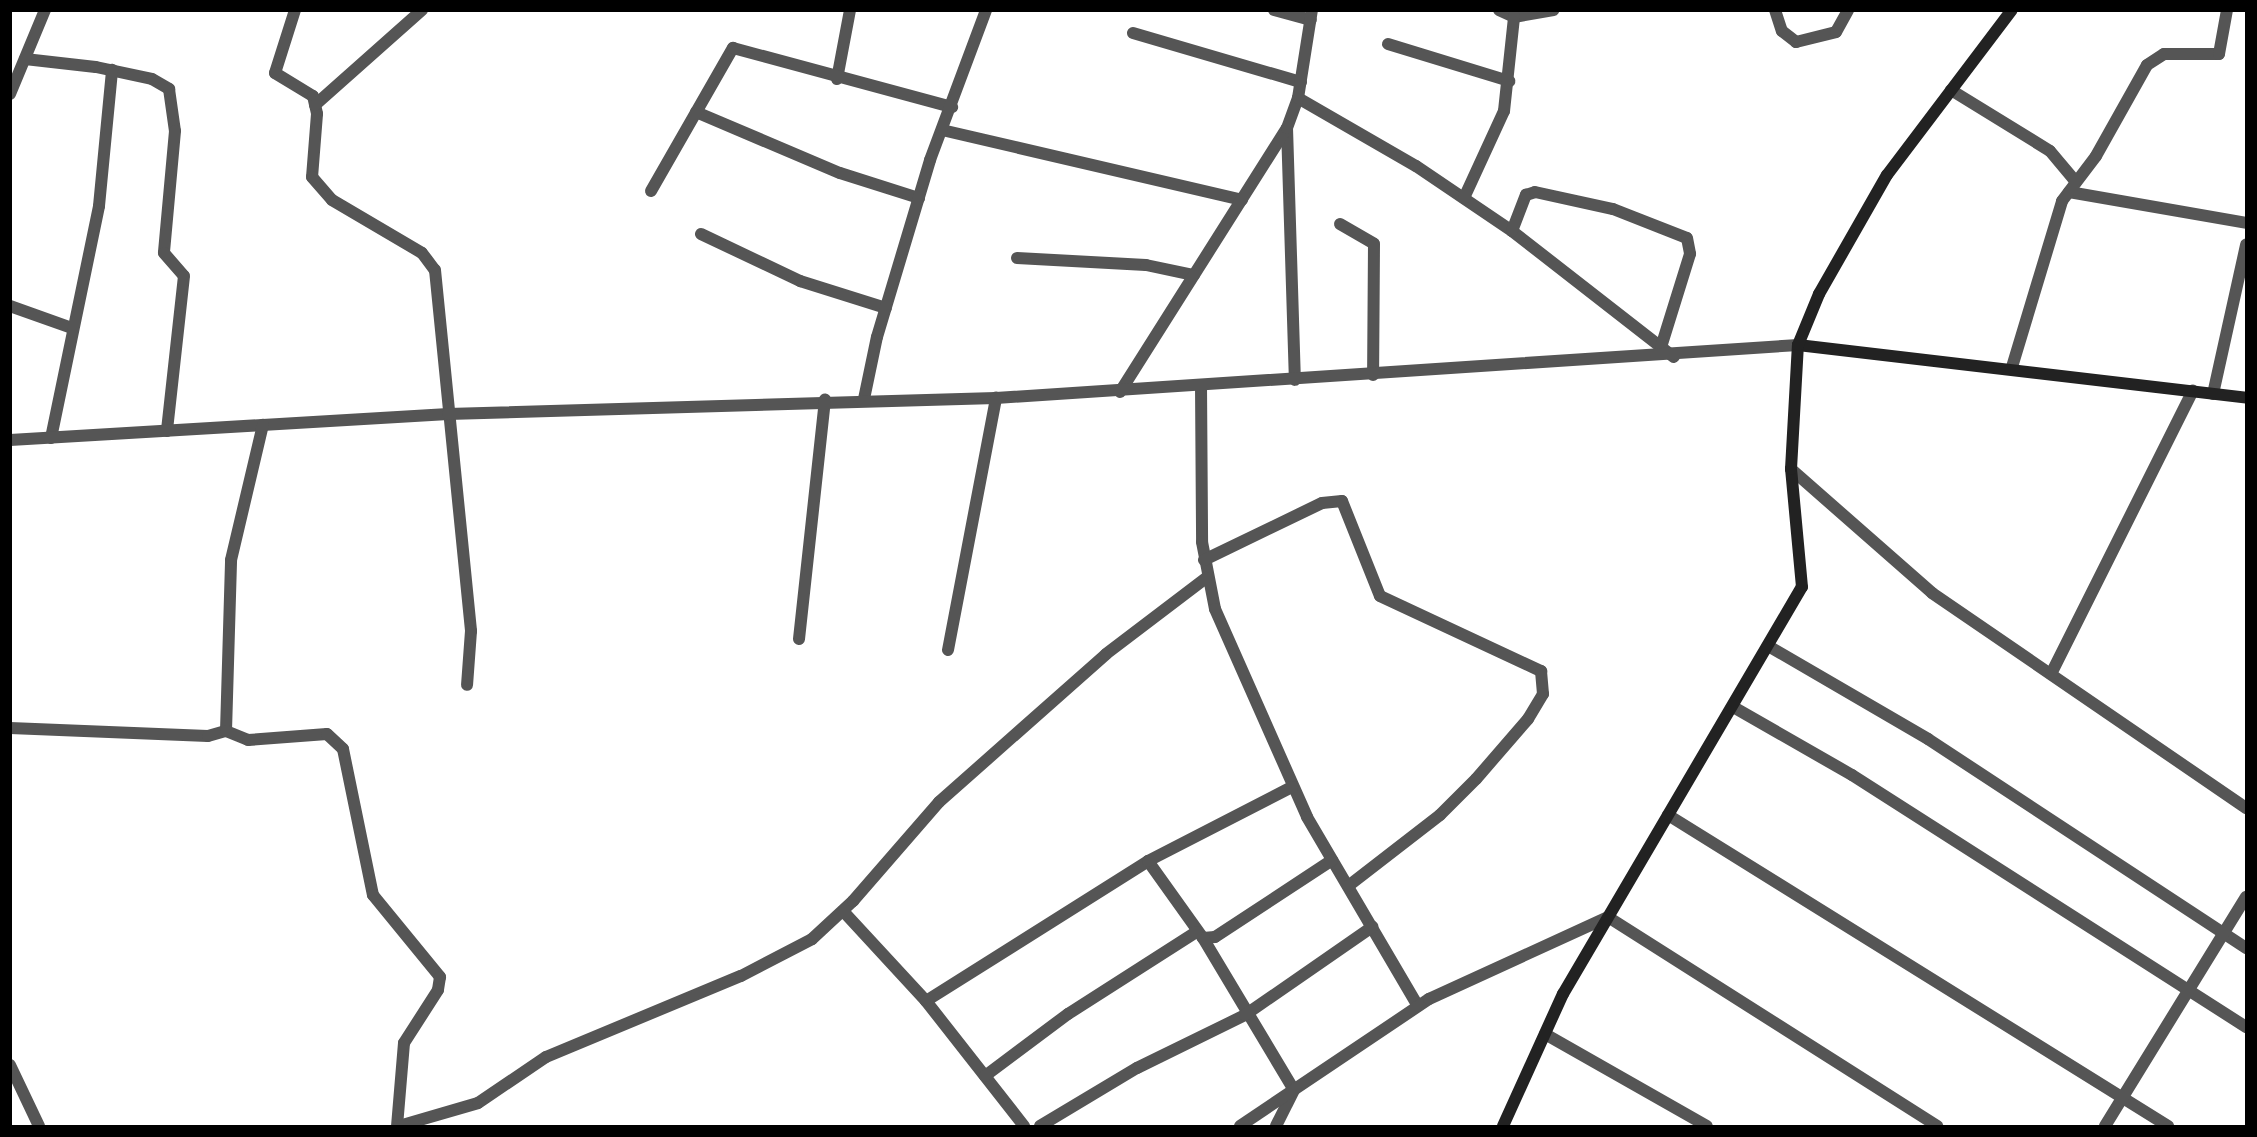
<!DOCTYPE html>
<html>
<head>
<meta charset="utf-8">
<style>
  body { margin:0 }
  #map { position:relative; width:2257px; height:1137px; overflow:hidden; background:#fff; font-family:"Titillium Web",sans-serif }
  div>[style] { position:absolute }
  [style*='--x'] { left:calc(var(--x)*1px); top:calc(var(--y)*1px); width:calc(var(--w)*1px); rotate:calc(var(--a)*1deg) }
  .street>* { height:12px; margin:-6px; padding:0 6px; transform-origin:6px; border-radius:6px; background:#555 }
  .secondary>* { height:12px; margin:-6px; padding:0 6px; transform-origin:6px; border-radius:6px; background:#222 }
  span { translate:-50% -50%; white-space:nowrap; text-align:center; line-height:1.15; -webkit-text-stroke:4.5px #fff; paint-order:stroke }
  .frame { position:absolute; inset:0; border:12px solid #000; pointer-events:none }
</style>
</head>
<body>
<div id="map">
  <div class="street">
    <div style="--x:295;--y:10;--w:66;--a:107.6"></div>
    <div style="--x:275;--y:73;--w:44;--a:31.2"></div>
    <div style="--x:313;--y:96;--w:18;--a:77"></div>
    <div style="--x:317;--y:114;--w:63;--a:94.5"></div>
    <div style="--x:312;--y:177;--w:30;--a:49"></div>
    <div style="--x:332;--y:200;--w:104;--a:30.5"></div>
    <div style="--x:422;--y:253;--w:21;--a:53"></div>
    <div style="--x:435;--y:270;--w:363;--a:84.3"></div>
    <div style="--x:471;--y:631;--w:54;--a:94.2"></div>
    <div style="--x:1274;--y:10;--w:38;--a:15"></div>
    <div style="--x:1499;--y:10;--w:17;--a:25"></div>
    <div style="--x:1514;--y:17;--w:40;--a:-10"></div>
    <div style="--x:1775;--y:10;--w:22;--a:72"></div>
    <div style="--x:1782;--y:31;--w:18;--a:38"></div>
    <div style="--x:1796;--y:42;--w:41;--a:-14"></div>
    <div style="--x:1836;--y:32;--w:25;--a:-61"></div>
    <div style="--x:1133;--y:33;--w:175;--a:16.3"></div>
    <div style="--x:1388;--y:44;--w:127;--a:17"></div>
    <div style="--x:25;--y:59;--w:71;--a:6.4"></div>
    <div style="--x:96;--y:67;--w:57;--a:12.1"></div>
    <div style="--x:152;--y:79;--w:20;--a:30"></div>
    <div style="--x:169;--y:89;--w:42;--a:81.9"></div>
    <div style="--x:175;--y:131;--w:122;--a:95.2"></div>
    <div style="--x:164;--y:253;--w:30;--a:49"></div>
    <div style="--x:184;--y:276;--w:156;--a:96.3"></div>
    <div style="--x:837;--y:79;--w:70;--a:-79.3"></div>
    <div style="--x:1951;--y:90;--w:116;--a:31.6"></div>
    <div style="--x:2050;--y:151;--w:40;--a:50"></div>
    <div style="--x:10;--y:94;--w:91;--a:-67.4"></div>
    <div style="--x:1298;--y:98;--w:136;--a:30"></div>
    <div style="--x:1416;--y:166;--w:116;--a:34.1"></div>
    <div style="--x:1512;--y:231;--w:205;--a:37.9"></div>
    <div style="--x:315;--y:105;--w:143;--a:-41.6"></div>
    <div style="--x:696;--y:112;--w:156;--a:23"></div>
    <div style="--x:840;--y:173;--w:83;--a:17.6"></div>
    <div style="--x:1287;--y:128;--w:252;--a:88.2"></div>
    <div style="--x:942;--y:130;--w:308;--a:13.1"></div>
    <div style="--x:651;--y:191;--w:165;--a:-60.2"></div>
    <div style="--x:733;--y:48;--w:227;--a:15.1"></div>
    <div style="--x:2069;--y:192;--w:180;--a:9.9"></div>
    <div style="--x:1464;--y:198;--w:96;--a:-65.3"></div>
    <div style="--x:1504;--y:111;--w:95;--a:-83.9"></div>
    <div style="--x:1340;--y:224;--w:39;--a:30"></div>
    <div style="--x:1374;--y:244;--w:131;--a:90.4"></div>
    <div style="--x:1512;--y:231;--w:39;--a:-69"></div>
    <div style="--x:1526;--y:195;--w:9;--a:-18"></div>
    <div style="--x:1535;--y:192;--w:80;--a:12.3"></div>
    <div style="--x:1613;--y:209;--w:79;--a:21.4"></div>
    <div style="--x:1687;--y:238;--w:16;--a:79"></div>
    <div style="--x:1690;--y:254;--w:97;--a:107.3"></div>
    <div style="--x:701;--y:234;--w:110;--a:25.4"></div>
    <div style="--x:800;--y:281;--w:90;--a:17.4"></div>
    <div style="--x:1017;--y:258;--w:129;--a:3.1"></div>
    <div style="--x:1146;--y:265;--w:49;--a:11.8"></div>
    <div style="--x:10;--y:306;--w:66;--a:19.5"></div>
    <div style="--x:2012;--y:367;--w:173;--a:-73.2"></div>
    <div style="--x:2062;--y:201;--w:56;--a:-52.9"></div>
    <div style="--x:2096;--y:156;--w:104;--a:-60.7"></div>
    <div style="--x:2147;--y:65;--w:20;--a:-33"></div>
    <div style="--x:2164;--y:54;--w:55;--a:0"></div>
    <div style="--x:2219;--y:54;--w:45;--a:-79.7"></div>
    <div style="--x:1201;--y:385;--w:157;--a:89.6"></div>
    <div style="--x:1202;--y:542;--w:68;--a:79"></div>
    <div style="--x:1215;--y:609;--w:227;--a:66.1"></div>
    <div style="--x:1307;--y:817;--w:219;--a:59.6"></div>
    <div style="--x:1120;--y:392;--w:312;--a:-57.7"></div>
    <div style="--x:1287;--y:128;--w:32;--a:-70"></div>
    <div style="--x:1298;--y:98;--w:89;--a:-81"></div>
    <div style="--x:2213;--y:394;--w:153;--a:-77.5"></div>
    <div style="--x:864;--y:399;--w:63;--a:-78.2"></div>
    <div style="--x:877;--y:337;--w:185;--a:-73.3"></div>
    <div style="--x:930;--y:160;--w:160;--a:-69.5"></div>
    <div style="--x:51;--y:438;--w:237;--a:-78.3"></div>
    <div style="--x:99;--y:206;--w:137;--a:-84.5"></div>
    <div style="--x:10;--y:440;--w:439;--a:-3.4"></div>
    <div style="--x:448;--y:414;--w:548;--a:-1.67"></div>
    <div style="--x:996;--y:398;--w:804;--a:-3.78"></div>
    <div style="--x:1791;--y:469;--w:188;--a:41.3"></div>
    <div style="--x:1932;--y:593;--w:381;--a:34.4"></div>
    <div style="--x:1204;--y:560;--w:131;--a:-25.8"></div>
    <div style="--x:1322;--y:503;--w:20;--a:-6"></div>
    <div style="--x:1342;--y:501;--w:102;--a:68.2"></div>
    <div style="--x:1380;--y:596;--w:178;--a:25"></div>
    <div style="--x:1541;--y:671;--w:23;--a:85"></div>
    <div style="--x:1543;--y:694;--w:29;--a:121"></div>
    <div style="--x:1528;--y:719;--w:79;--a:130.9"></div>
    <div style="--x:1476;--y:779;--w:51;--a:135"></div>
    <div style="--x:1440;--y:815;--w:116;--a:142.3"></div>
    <div style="--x:799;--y:639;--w:241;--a:-83.8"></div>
    <div style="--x:1770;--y:647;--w:183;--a:30.2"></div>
    <div style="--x:1928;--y:739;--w:381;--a:33.3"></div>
    <div style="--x:948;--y:650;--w:257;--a:-79.2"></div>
    <div style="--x:2051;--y:674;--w:317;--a:-63.4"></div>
    <div style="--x:1735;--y:708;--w:135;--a:29.8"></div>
    <div style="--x:1852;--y:775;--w:468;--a:32.6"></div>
    <div style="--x:10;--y:728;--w:198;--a:2.3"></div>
    <div style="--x:208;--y:736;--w:19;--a:-16"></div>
    <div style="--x:226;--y:731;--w:171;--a:-88.3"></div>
    <div style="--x:231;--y:560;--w:139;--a:-76.7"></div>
    <div style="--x:226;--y:731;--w:24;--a:22"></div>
    <div style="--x:248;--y:740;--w:79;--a:-4.3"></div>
    <div style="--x:327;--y:734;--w:22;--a:43"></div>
    <div style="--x:343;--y:749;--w:149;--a:78.4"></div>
    <div style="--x:373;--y:895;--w:106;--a:50.7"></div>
    <div style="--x:440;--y:977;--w:13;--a:99"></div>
    <div style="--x:438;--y:990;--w:63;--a:122.7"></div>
    <div style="--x:404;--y:1043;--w:83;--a:94.8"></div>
    <div style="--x:1668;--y:815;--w:589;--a:31.88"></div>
    <div style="--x:1148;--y:861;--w:95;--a:54.5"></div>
    <div style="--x:1203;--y:938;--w:12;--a:-5"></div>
    <div style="--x:1215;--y:937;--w:140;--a:-33.3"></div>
    <div style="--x:843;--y:911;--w:122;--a:47.3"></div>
    <div style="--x:926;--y:1001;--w:159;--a:51.9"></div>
    <div style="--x:1203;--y:938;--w:177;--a:59.1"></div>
    <div style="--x:1294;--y:1090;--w:40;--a:116.6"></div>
    <div style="--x:926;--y:1001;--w:262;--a:-32.2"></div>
    <div style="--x:1148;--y:861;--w:162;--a:-27.2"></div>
    <div style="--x:1545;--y:1034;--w:186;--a:29.6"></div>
    <div style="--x:10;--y:1065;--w:68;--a:64.6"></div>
    <div style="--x:985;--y:1076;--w:104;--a:-36.8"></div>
    <div style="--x:1068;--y:1014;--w:152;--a:-32.6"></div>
    <div style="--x:399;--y:1126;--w:82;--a:-16.2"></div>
    <div style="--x:478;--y:1103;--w:82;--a:-34.1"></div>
    <div style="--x:546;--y:1057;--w:211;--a:-22.6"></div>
    <div style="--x:741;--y:976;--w:80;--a:-27.5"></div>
    <div style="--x:812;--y:939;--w:56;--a:-42.8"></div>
    <div style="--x:853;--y:901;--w:131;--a:-49"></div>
    <div style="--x:939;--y:802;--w:223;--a:-41.5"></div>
    <div style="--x:1106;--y:654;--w:126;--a:-37.2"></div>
    <div style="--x:1040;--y:1126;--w:113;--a:-30.9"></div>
    <div style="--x:1137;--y:1068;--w:120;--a:-26.1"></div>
    <div style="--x:1245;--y:1015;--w:155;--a:-34.7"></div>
    <div style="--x:1240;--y:1126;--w:228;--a:-33.9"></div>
    <div style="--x:1429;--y:999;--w:197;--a:-24.6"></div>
    <div style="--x:1608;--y:917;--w:390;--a:32.4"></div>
    <div style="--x:2105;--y:1126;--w:269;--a:-58.4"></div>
  </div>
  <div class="secondary">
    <div style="--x:1798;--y:345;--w:451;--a:6.7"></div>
    <div style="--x:1503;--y:1126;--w:145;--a:-65.6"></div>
    <div style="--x:1563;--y:994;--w:472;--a:-59.6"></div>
    <div style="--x:1802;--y:587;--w:119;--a:-95.3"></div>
    <div style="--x:1791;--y:469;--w:124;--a:-86.8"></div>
    <div style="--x:1798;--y:345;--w:55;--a:-67.6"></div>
    <div style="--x:1819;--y:294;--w:137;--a:-60.3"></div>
    <div style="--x:1887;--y:175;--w:207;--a:-52.9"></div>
  </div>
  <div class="frame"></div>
</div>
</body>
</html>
